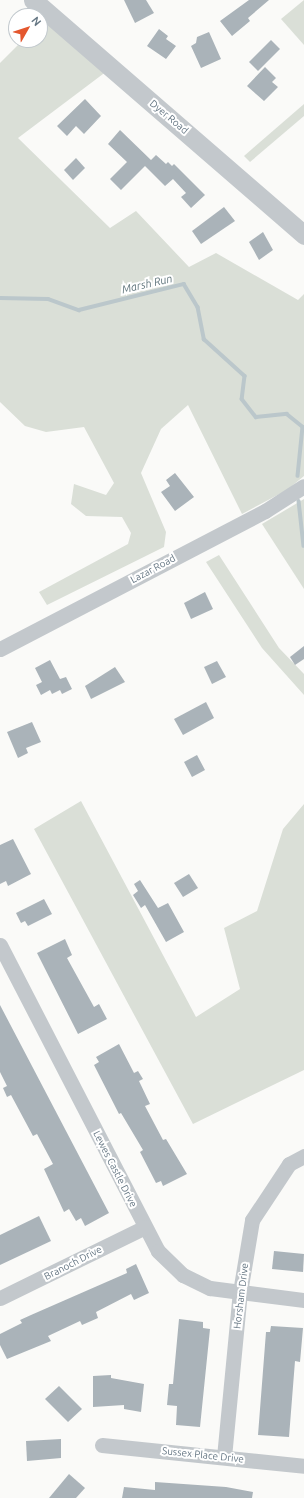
<!DOCTYPE html>
<html>
<head>
<meta charset="utf-8">
<style>
  body { margin:0 }
  #map { position:relative; width:304px; height:1498px; overflow:hidden; background:#fafaf8; font-family:Ubuntu,sans-serif }
  div>[style] { position:absolute }
  [style*='--x'] { left:calc(var(--x)*1px); top:calc(var(--y)*1px); width:calc(var(--w)*1px); rotate:calc(var(--a)*1deg) }
  .green>* { inset:0; background:#dadfd7 }
  .stream>* { height:3.5px; margin:-1.75px; padding:0 1.75px; transform-origin:1.75px; border-radius:1.75px; background:#bbc7cb }
  .building>* { inset:0; background:#aab3b9 }
  .minor>* { height:15px; margin:-7.5px; padding:0 7.5px; transform-origin:7.5px; border-radius:7.5px; background:#c3c8cc }
  .tertiary>* { height:19px; margin:-9.5px; padding:0 9.5px; transform-origin:9.5px; border-radius:9.5px; background:#c3c8cc }
  span { translate:-50% -50%; white-space:nowrap; text-align:center; line-height:1.15; -webkit-text-stroke:4px #fff; paint-order:stroke }
  .street-label { font-size:10px; color:#657683 }
  .water-label { font-size:11px; color:#60757c; font-style:italic }
  .north { position:absolute; left:8px; top:8px; width:40px; height:40px; box-sizing:border-box; background:#fff; border:1px solid #c1c8cd; border-radius:50%; rotate:51deg; font-size:11px; font-weight:700; line-height:16px; text-align:center; color:#657683 }
  .north::after { content:''; display:block; margin:auto; width:14px; height:18px; background:#e4572e; clip-path:polygon(50% 0,100% 100%,50% 72%,0 100%) }
</style>
</head>
<body>
<div id="map">
  <div class="green">
    <div style="clip-path:polygon(304px 0,304px 45px,281px 19px)"></div>
    <div style="clip-path:polygon(45px 17px,107px 71px,18px 138px,110px 228px,136px 211px,189px 267px,216px 253px,298px 300px,304px 294px,304px 476px,287px 490px,242px 514px,188px 405px,161px 429px,141px 473px,166px 532px,164px 547px,47px 605px,39px 592px,128px 544px,131px 533px,122px 517px,86px 516px,71px 504px,74px 484px,106px 495px,114px 483px,84px 427px,46px 432px,25px 426px,0 402px,0 63px,23px 40px,40px 40px,40px 22px)"></div>
    <div style="clip-path:polygon(304px 104px,304px 116px,250px 162px,244px 156px)"></div>
    <div style="clip-path:polygon(304px 499px,304px 589px,262px 524px)"></div>
    <div style="clip-path:polygon(219px 555px,279px 648px,304px 674px,304px 695px,262px 648px,206px 562px)"></div>
    <div style="clip-path:polygon(81px 801px,196px 1017px,240px 989px,224px 928px,257px 911px,283px 829px,304px 804px,304px 1070px,193px 1124px,34px 829px)"></div>
  </div>
  <div class="stream">
    <div style="--x:0;--y:298;--w:48;--a:1.2"></div>
    <div style="--x:48;--y:299;--w:33;--a:20"></div>
    <div style="--x:79;--y:310;--w:108;--a:-13.9"></div>
    <div style="--x:184;--y:284;--w:27;--a:59"></div>
    <div style="--x:198;--y:307;--w:33;--a:79"></div>
    <div style="--x:204;--y:339;--w:55;--a:42.1"></div>
    <div style="--x:245;--y:376;--w:23;--a:97"></div>
    <div style="--x:242;--y:399;--w:23;--a:52"></div>
    <div style="--x:256;--y:417;--w:31;--a:-6"></div>
    <div style="--x:287;--y:414;--w:21;--a:39"></div>
    <div style="--x:303;--y:427;--w:49;--a:95.8"></div>
    <div style="--x:299;--y:501;--w:45;--a:83.7"></div>
  </div>
  <div class="building">
    <div style="clip-path:polygon(124px 0,146px 0,154px 13px,135px 23px)"></div>
    <div style="clip-path:polygon(249px 0,269px 0,248px 18px,250px 21px,232px 36px,220px 21px)"></div>
    <div style="clip-path:polygon(159px 29px,168px 36px,166px 39px,176px 46px,166px 59px,147px 46px)"></div>
    <div style="clip-path:polygon(209px 32px,221px 59px,201px 68px,191px 46px,196px 43px,197px 37px)"></div>
    <div style="clip-path:polygon(271px 40px,280px 49px,258px 71px,249px 62px)"></div>
    <div style="clip-path:polygon(265px 67px,276px 78px,272px 82px,278px 87px,264px 101px,247px 86px)"></div>
    <div style="clip-path:polygon(85px 99px,101px 116px,84px 134px,76px 126px,67px 136px,57px 126px)"></div>
    <div style="clip-path:polygon(120px 130px,151px 160px,156px 155px,166px 164px,168px 162px,172px 166px,174px 164px,205px 195px,191px 208px,181px 197px,186px 193px,173px 179px,165px 186px,145px 166px,121px 190px,110px 179px,127px 162px,108px 144px)"></div>
    <div style="clip-path:polygon(76px 158px,85px 168px,73px 180px,64px 170px)"></div>
    <div style="clip-path:polygon(224px 207px,235px 221px,201px 244px,192px 231px)"></div>
    <div style="clip-path:polygon(263px 232px,273px 250px,259px 260px,249px 242px)"></div>
    <div style="clip-path:polygon(175px 473px,194px 497px,175px 511px,161px 492px,170px 486px,166px 480px)"></div>
    <div style="clip-path:polygon(205px 592px,213px 609px,191px 619px,184px 603px)"></div>
    <div style="clip-path:polygon(304px 646px,304px 659px,295px 665px,290px 657px)"></div>
    <div style="clip-path:polygon(50px 660px,60px 679px,66px 677px,72px 689px,62px 694px,60px 690px,52px 694px,50px 690px,41px 695px,36px 685px,42px 682px,35px 668px)"></div>
    <div style="clip-path:polygon(217px 661px,226px 677px,212px 684px,204px 667px)"></div>
    <div style="clip-path:polygon(115px 667px,125px 682px,91px 699px,85px 686px)"></div>
    <div style="clip-path:polygon(206px 702px,214px 718px,183px 735px,174px 719px)"></div>
    <div style="clip-path:polygon(32px 722px,41px 742px,26px 748px,28px 753px,18px 758px,7px 732px)"></div>
    <div style="clip-path:polygon(197px 755px,205px 770px,192px 777px,184px 762px)"></div>
    <div style="clip-path:polygon(13px 839px,31px 874px,8px 886px,6px 881px,0 884px,0 845px)"></div>
    <div style="clip-path:polygon(189px 874px,198px 888px,183px 897px,174px 883px)"></div>
    <div style="clip-path:polygon(140px 880px,158px 908px,168px 903px,184px 932px,166px 942px,145px 905px,141px 908px,133px 895px,138px 891px,134px 884px)"></div>
    <div style="clip-path:polygon(44px 899px,52px 914px,28px 926px,25px 921px,21px 923px,16px 913px)"></div>
    <div style="clip-path:polygon(65px 939px,72px 955px,67px 958px,94px 1007px,99px 1004px,107px 1019px,78px 1034px,37px 953px)"></div>
    <div style="clip-path:polygon(0 1005px,109px 1213px,85px 1226px,81px 1218px,76px 1221px,69px 1209px,64px 1212px,44px 1169px,53px 1164px,37px 1134px,33px 1136px,11px 1095px,7px 1097px,3px 1088px,7px 1086px,0 1072px)"></div>
    <div style="clip-path:polygon(119px 1044px,134px 1073px,138px 1071px,143px 1079px,139px 1081px,150px 1104px,145px 1106px,163px 1140px,166px 1139px,187px 1174px,163px 1186px,161px 1181px,156px 1183px,140px 1152px,143px 1150px,121px 1113px,119px 1114px,94px 1065px,99px 1062px,96px 1057px)"></div>
    <div style="clip-path:polygon(39px 1216px,51px 1241px,0 1265px,0 1235px)"></div>
    <div style="clip-path:polygon(274px 1251px,304px 1254px,303px 1272px,272px 1269px)"></div>
    <div style="clip-path:polygon(136px 1264px,149px 1293px,134px 1300px,131px 1294px,96px 1312px,98px 1318px,82px 1325px,80px 1321px,48px 1336px,51px 1341px,7px 1359px,0 1345px,0 1334px,22px 1323px,20px 1320px,31px 1315px,127px 1273px,126px 1269px)"></div>
    <div style="clip-path:polygon(179px 1319px,203px 1322px,203px 1328px,210px 1329px,200px 1427px,176px 1425px,177px 1406px,167px 1405px,169px 1384px,173px 1384px)"></div>
    <div style="clip-path:polygon(271px 1326px,303px 1328px,300px 1362px,295px 1361px,289px 1437px,258px 1435px,266px 1332px,270px 1332px)"></div>
    <div style="clip-path:polygon(111px 1375px,111px 1378px,144px 1384px,141px 1412px,124px 1409px,124px 1405px,93px 1407px,93px 1376px)"></div>
    <div style="clip-path:polygon(59px 1386px,82px 1409px,68px 1422px,45px 1399px)"></div>
    <div style="clip-path:polygon(61px 1439px,61px 1458px,27px 1461px,26px 1441px)"></div>
    <div style="clip-path:polygon(69px 1474px,85px 1488px,76px 1498px,49px 1498px)"></div>
    <div style="clip-path:polygon(155px 1482px,226px 1487px,253px 1492px,252px 1498px,122px 1498px,124px 1487px,155px 1490px)"></div>
  </div>
  <div class="minor">
    <div style="--x:0;--y:649;--w:299;--a:-27.5"></div>
    <div style="--x:265;--y:511;--w:46;--a:-32.7"></div>
    <div style="--x:0;--y:945;--w:344;--a:62.7"></div>
    <div style="--x:158;--y:1251;--w:35;--a:44"></div>
    <div style="--x:183;--y:1275;--w:30;--a:26"></div>
    <div style="--x:210;--y:1288;--w:95;--a:7.3"></div>
    <div style="--x:0;--y:1298;--w:161;--a:-26.1"></div>
    <div style="--x:102;--y:1445;--w:203;--a:5.9"></div>
    <div style="--x:224;--y:1457;--w:166;--a:-84.5"></div>
    <div style="--x:240;--y:1292;--w:73;--a:-80.5"></div>
    <div style="--x:252;--y:1220;--w:67;--a:-56.5"></div>
    <div style="--x:289;--y:1164;--w:17;--a:-28"></div>
  </div>
  <div class="tertiary">
    <div style="--x:33;--y:0;--w:359;--a:40.9"></div>
  </div>
  <div class="street-label">
    <span style="left:169px;top:117px;rotate:40deg">Dyer Road</span>
    <span style="left:153px;top:569px;rotate:-28deg">Lazar Road</span>
    <span style="left:115px;top:1169px;rotate:63deg">Lewes Castle Drive</span>
    <span style="left:73px;top:1263px;rotate:-27deg">Branoch Drive</span>
    <span style="left:241px;top:1296px;rotate:-83deg">Horsham Drive</span>
    <span style="left:203px;top:1455px;rotate:6deg">Sussex Place Drive</span>
  </div>
  <div class="water-label">
    <span style="left:147px;top:284px;rotate:-13deg">Marsh Run</span>
  </div>
  <div class="north">N</div>
</div>
</body>
</html>
